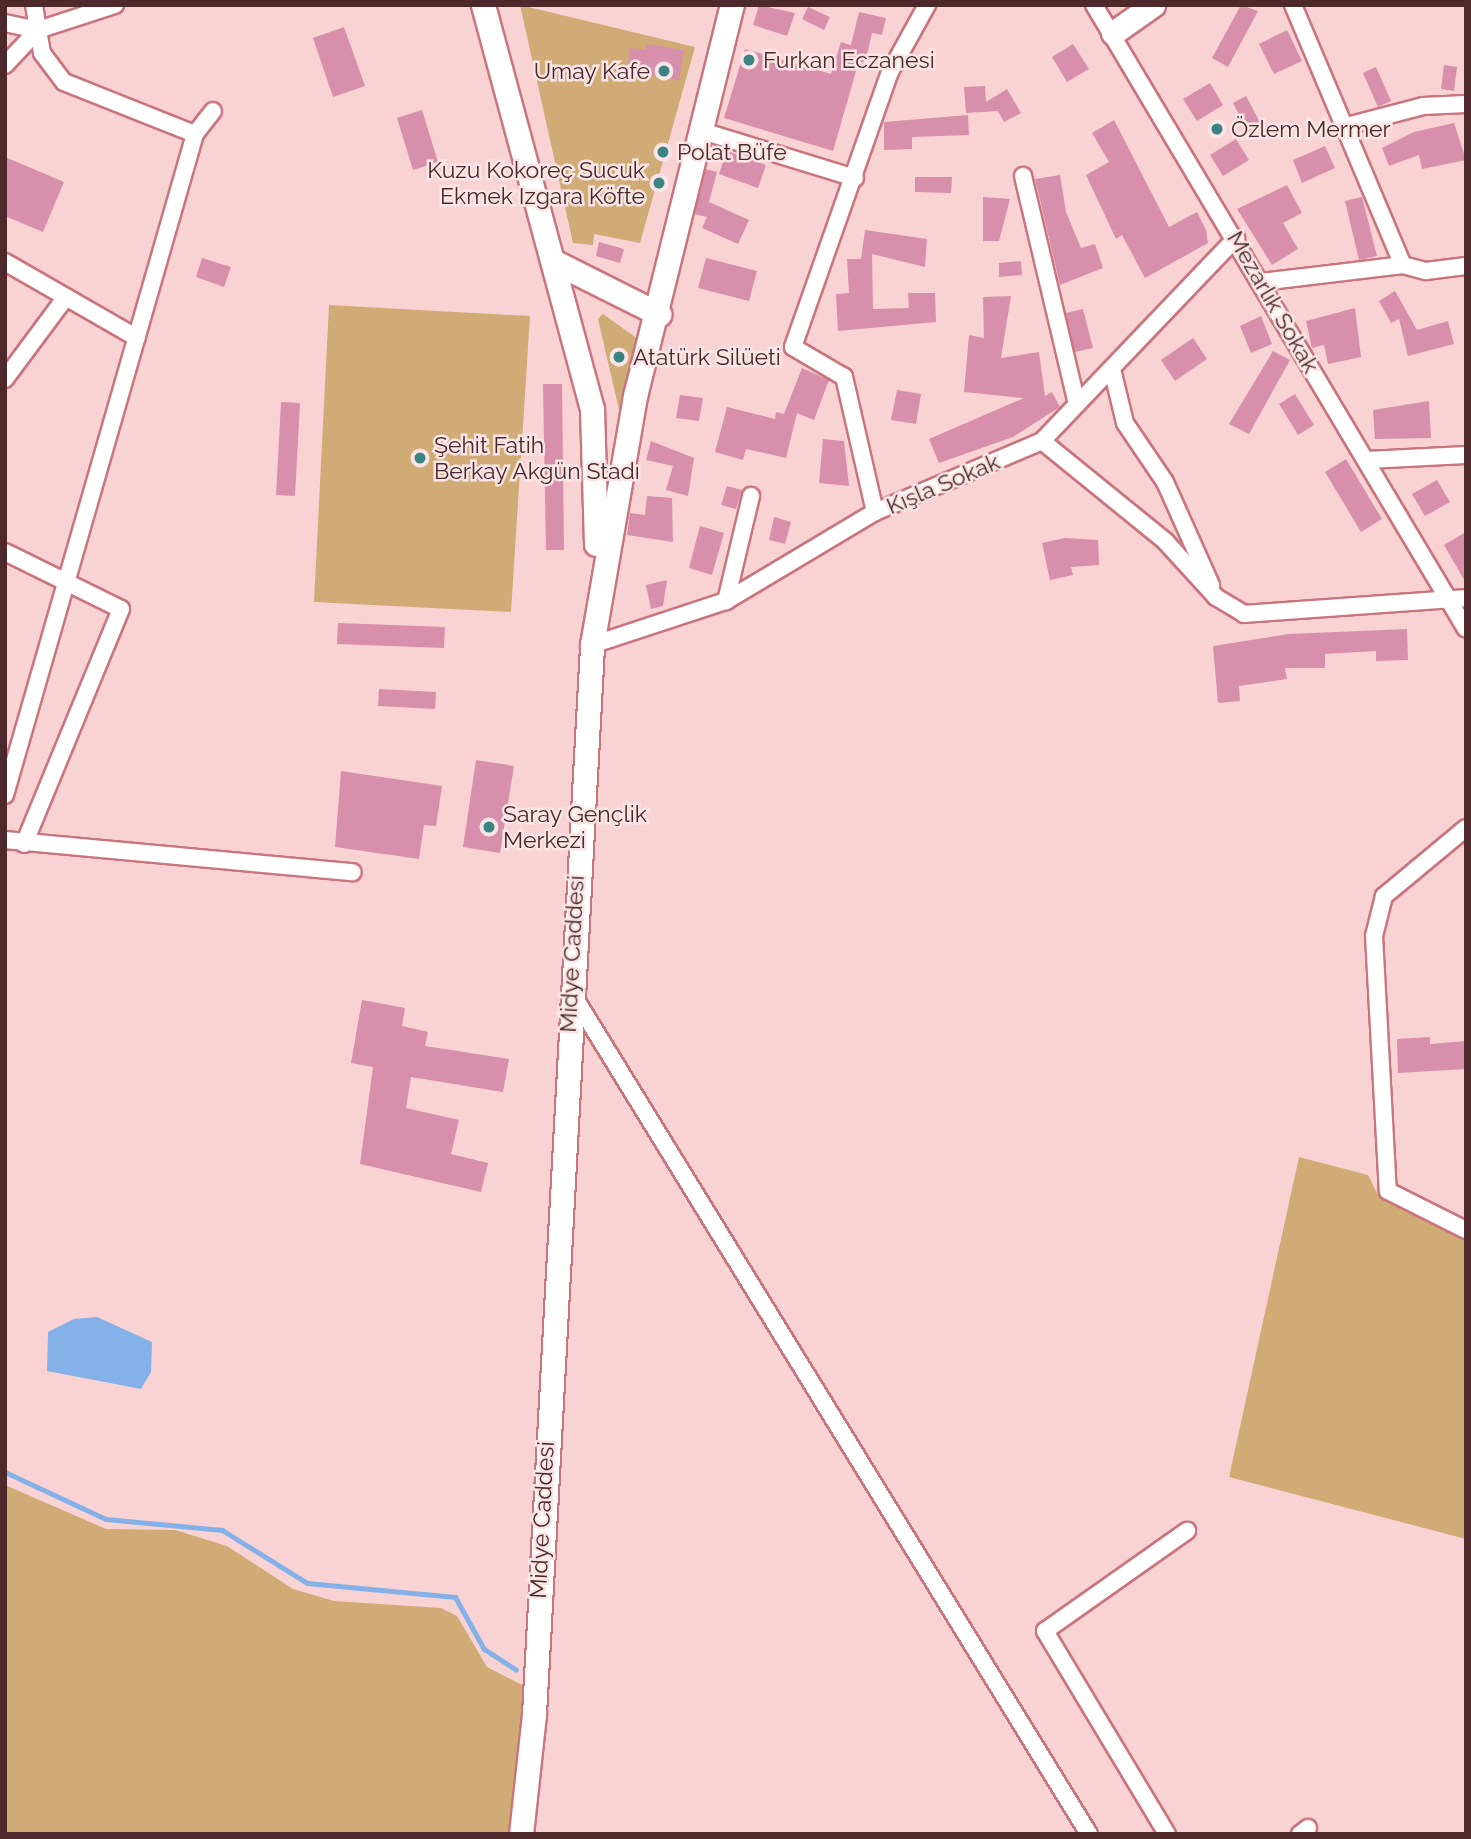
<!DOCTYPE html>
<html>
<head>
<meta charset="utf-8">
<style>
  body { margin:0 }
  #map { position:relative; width:1471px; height:1839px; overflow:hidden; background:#f9d2d4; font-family:Raleway,sans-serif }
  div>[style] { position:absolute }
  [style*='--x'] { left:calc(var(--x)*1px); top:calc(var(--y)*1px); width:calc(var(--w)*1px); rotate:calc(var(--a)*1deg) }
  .green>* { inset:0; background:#d1ab76 }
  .water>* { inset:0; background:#85b1e9 }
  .stream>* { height:5px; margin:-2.5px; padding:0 2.5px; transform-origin:2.5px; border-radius:2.5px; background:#85b1e9 }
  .building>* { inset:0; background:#d88fab }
  .roads { filter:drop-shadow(2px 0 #ca747c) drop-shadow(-2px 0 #ca747c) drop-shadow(0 2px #ca747c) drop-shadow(0 -2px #ca747c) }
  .street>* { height:16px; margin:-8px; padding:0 8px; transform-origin:8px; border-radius:8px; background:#fff }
  .secondary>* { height:23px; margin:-11.5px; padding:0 11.5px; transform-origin:11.5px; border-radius:11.5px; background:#fff }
  .dots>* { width:19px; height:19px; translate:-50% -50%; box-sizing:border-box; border:4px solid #f9e5e6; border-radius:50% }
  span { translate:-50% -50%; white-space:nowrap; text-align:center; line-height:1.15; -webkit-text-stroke:5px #f9e5e6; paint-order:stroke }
  .poi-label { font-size:23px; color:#4d292c }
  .left { translate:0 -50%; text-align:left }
  .right { translate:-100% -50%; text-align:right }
  .street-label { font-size:23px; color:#4d292c }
  .frame { position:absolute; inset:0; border:7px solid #4d292c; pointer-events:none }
</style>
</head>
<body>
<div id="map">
  <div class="green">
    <div style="clip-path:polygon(520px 5px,695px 47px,640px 243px,594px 234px,593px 245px,573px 243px)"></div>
    <div style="clip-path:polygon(329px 305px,530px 316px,511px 612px,314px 602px)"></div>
    <div style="clip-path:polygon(603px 314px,638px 339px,620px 414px,598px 319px)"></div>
    <div style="clip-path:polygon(1299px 1157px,1368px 1175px,1378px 1195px,1466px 1234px,1466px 1539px,1229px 1477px)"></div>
    <div style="clip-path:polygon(5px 1485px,106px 1529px,175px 1530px,227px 1546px,293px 1589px,334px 1601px,441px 1608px,457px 1616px,487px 1667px,528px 1688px,514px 1834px,5px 1834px)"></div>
  </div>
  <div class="water">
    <div style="clip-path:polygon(97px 1317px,152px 1342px,151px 1372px,141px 1389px,47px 1371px,48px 1332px,74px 1319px)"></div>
  </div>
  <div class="stream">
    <div style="--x:5;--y:1472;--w:111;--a:25"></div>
    <div style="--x:106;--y:1519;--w:117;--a:5.4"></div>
    <div style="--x:222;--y:1530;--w:100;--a:31.9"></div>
    <div style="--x:307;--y:1583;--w:149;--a:5.4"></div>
    <div style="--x:455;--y:1597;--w:60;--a:60.9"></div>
    <div style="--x:484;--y:1649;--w:38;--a:33"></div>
  </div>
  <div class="building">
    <div style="clip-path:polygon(759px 5px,795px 13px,787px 36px,753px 25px)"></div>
    <div style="clip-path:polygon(1241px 5px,1258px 11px,1228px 67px,1212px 58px)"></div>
    <div style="clip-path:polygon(808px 7px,830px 17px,824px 30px,802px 19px)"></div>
    <div style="clip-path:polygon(859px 12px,886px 18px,882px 35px,872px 33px,865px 63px,859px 61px,833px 151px,724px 118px,745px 49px,831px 74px,841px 42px,851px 45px)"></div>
    <div style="clip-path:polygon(344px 27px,365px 86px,333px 97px,313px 38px)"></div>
    <div style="clip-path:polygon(1287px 30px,1302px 61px,1274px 74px,1259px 44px)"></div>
    <div style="clip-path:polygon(647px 44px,684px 50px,679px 80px,642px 74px,643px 67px,628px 65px,630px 48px,646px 50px)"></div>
    <div style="clip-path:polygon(1073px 44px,1089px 69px,1067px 82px,1052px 57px)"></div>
    <div style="clip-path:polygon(1444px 65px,1457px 67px,1454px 91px,1441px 89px)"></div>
    <div style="clip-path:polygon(1376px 67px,1391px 101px,1378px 107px,1363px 73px)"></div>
    <div style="clip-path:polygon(1210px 83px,1223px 105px,1197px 121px,1183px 99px)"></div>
    <div style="clip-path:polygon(985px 86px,986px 102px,1007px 89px,1021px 113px,1004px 122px,998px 111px,966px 113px,964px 87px)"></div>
    <div style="clip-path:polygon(1246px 96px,1263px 128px,1250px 135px,1233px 103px)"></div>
    <div style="clip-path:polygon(422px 110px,438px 162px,413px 170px,397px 118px)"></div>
    <div style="clip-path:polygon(968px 115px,969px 135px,912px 137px,912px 149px,884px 150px,884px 122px)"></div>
    <div style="clip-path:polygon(1114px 120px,1169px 227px,1197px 212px,1206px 230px,1208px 243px,1145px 278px,1122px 235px,1116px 239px,1086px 175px,1109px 162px,1092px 133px)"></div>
    <div style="clip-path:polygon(1454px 123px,1466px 160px,1422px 169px,1419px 155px,1389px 166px,1382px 148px,1414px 132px)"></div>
    <div style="clip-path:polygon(1236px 139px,1249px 160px,1223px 176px,1210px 155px)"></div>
    <div style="clip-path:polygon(1325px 146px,1335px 168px,1302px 183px,1293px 160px)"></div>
    <div style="clip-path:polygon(727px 151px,766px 165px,758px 188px,719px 174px)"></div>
    <div style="clip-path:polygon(5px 157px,64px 182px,43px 232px,5px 216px)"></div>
    <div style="clip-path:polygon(706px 169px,717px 172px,709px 202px,749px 220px,738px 244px,702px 228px,707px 217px,694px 214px)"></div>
    <div style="clip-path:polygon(1060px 175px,1066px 212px,1081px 248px,1095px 244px,1103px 268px,1060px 285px,1035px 179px)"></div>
    <div style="clip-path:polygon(915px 177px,952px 177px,951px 193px,915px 192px)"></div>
    <div style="clip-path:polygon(1287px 185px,1302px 213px,1283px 223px,1298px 249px,1272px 265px,1237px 209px)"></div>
    <div style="clip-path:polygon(983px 197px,1010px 199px,999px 241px,983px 241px)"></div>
    <div style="clip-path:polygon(1362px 197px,1377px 256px,1359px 260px,1345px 201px)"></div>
    <div style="clip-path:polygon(865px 230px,927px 239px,925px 267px,872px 254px,873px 309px,909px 308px,908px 293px,935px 293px,936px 322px,838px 331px,836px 294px,849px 293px,847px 259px,861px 259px)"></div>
    <div style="clip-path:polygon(599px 242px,624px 249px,620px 263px,596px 256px)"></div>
    <div style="clip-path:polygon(202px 258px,231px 267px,224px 287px,196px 277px)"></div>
    <div style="clip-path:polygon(706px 258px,757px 271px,749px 301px,698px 288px)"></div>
    <div style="clip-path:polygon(1021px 261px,1022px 275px,999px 277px,999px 263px)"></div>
    <div style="clip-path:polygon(1395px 291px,1417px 330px,1448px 321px,1454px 344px,1408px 356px,1399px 319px,1391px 323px,1379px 301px)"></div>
    <div style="clip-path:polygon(1011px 296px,1001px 358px,1039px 352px,1045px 396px,1052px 392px,1060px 407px,1013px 437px,939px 463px,929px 439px,1024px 398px,964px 392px,969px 335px,984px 338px,983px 297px)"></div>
    <div style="clip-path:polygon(1355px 308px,1361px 357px,1328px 364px,1324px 345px,1312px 348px,1306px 321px)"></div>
    <div style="clip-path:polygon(1083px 309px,1093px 348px,1075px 352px,1066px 313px)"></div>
    <div style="clip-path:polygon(1261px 316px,1272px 344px,1251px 353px,1240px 326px)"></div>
    <div style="clip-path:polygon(1193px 338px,1207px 359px,1175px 381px,1161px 360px)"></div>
    <div style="clip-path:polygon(1273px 351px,1290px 360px,1249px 434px,1229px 424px)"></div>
    <div style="clip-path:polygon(802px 368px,829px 380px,814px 420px,797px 413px,786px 458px,746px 449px,743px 460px,715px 452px,727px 407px,775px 419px,776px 412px,784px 414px)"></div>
    <div style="clip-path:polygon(543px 384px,562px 384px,564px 550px,546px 550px)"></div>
    <div style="clip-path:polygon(897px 390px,921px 394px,916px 424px,891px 420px)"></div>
    <div style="clip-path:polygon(1295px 394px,1314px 425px,1298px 435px,1279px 404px)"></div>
    <div style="clip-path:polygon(680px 395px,703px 398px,699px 421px,676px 418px)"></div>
    <div style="clip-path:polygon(1429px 401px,1431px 438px,1375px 439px,1373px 410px)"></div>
    <div style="clip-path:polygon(281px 402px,300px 403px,295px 496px,276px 495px)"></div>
    <div style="clip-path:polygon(823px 439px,844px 441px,849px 486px,819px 483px)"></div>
    <div style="clip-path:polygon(651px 441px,694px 458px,688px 496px,666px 490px,673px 466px,646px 460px)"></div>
    <div style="clip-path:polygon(1346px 459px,1382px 519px,1361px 532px,1325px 472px)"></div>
    <div style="clip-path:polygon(1437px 480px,1450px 502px,1425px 516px,1412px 494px)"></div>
    <div style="clip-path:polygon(727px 486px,742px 490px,736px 509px,721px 505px)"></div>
    <div style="clip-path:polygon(647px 496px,672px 498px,673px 542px,627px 535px,630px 513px,645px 515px)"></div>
    <div style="clip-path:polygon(774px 517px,791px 522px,785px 544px,769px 540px)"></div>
    <div style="clip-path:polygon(700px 526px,724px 533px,712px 575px,689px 568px)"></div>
    <div style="clip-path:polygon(1466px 532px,1466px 583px,1444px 545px)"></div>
    <div style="clip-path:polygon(1065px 538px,1098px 540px,1099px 565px,1071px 567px,1073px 575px,1050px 580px,1042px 543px)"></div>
    <div style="clip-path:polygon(667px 580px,663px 606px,651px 609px,646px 585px)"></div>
    <div style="clip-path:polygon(338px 623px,445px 627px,444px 648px,337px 644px)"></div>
    <div style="clip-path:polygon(1407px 629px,1408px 660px,1376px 661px,1376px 651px,1325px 654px,1325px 668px,1285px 668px,1287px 679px,1239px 686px,1240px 701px,1218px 703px,1213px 646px,1289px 634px)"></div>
    <div style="clip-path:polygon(379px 689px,436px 692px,435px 709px,378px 706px)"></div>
    <div style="clip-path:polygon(476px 760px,514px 766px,500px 853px,463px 847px)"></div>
    <div style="clip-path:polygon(341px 771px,442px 786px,436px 826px,424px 825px,419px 859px,335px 847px)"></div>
    <div style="clip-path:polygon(362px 1000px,405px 1008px,402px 1026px,428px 1032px,425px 1046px,509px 1059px,503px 1092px,411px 1077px,406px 1108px,459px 1120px,451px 1154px,488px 1163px,481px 1192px,360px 1164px,373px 1067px,351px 1063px)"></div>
    <div style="clip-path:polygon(1430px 1037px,1430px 1044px,1466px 1041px,1466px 1069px,1398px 1073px,1397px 1039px)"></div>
  </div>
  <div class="roads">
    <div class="street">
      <div style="--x:1094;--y:5;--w:726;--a:59.2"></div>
      <div style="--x:1293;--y:5;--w:282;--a:67.1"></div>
      <div style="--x:5;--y:23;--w:34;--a:12"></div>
      <div style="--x:38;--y:30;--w:81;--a:-18"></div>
      <div style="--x:38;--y:30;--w:23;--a:80"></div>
      <div style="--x:42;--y:53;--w:36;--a:53"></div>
      <div style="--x:64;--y:82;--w:141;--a:21.7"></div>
      <div style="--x:5;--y:65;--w:48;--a:-46.7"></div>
      <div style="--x:38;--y:30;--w:25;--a:-99"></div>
      <div style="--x:1343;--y:127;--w:83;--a:-14.7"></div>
      <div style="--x:1423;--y:106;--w:43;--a:-2.7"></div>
      <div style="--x:702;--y:131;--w:160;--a:17.1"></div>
      <div style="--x:1023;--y:176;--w:234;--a:76.7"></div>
      <div style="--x:5;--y:262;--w:152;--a:29.9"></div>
      <div style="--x:1261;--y:282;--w:143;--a:-6.8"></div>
      <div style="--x:1403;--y:265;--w:24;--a:15"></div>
      <div style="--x:1426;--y:271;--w:40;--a:-7.1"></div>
      <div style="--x:1113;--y:373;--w:51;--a:76.5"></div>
      <div style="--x:1125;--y:423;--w:71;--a:55.9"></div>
      <div style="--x:1165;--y:482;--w:113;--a:65.9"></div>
      <div style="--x:5;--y:379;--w:102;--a:-53.4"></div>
      <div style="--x:1042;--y:441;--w:159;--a:39.1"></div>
      <div style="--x:1165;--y:541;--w:76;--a:47.7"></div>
      <div style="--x:1216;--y:597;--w:33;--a:31"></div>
      <div style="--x:1244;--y:614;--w:223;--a:-4.1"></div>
      <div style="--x:1367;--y:460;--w:99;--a:-2.9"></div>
      <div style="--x:875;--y:512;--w:139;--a:-102.9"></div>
      <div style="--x:844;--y:377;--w:59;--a:-149.5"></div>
      <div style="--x:793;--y:347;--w:292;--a:-70.6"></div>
      <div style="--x:890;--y:72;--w:77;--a:-61.1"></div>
      <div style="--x:5;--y:552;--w:129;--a:26.2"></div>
      <div style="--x:121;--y:609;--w:254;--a:112.4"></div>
      <div style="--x:726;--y:601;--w:108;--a:-76.6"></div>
      <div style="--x:592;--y:645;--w:141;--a:-18.2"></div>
      <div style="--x:726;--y:601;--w:174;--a:-30.9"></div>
      <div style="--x:875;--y:512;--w:181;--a:-23"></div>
      <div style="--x:1042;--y:441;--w:281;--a:-46.3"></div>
      <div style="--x:5;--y:795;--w:688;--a:-73.96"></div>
      <div style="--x:195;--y:134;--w:29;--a:-52"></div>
      <div style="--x:1466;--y:828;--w:107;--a:140.3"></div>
      <div style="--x:1384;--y:896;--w:41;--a:104"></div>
      <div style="--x:1374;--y:936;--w:255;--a:86.9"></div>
      <div style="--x:1388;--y:1191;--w:87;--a:26.6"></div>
      <div style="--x:5;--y:840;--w:349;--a:5.3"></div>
      <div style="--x:573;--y:995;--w:985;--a:58.41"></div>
      <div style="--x:1167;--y:1834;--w:237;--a:-121"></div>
      <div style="--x:1045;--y:1631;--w:174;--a:-35.2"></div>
      <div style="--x:1300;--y:1834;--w:10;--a:-37"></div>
    </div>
    <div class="secondary">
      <div style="--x:483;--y:5;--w:418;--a:74.9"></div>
      <div style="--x:592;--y:409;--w:135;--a:88.3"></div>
      <div style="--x:1113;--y:33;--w:49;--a:-35"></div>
      <div style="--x:553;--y:261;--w:119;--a:26.6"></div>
      <div style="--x:521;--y:1834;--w:121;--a:-83.8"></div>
      <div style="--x:534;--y:1714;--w:1071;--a:-86.89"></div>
      <div style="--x:592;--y:645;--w:253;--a:-80.2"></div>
      <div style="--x:635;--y:396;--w:403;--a:-76.1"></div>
    </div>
  </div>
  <div class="dots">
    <div style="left:749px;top:60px;background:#3c8484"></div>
    <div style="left:664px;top:71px;background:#3c8484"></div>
    <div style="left:1217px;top:129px;background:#3c8484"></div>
    <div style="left:663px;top:152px;background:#3c8484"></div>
    <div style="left:659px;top:183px;background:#3c8484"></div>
    <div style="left:619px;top:357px;background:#3c8484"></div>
    <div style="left:420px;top:458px;background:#3c8484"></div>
    <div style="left:489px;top:827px;background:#3c8484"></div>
  </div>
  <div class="poi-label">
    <span class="left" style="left:763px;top:60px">Furkan Eczanesi</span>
    <span class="right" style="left:650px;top:71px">Umay Kafe</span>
    <span class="left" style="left:1231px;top:129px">Özlem Mermer</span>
    <span class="left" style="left:677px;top:152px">Polat Büfe</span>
    <span class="right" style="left:645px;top:183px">Kuzu Kokoreç Sucuk<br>Ekmek Izgara Köfte</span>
    <span class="left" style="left:633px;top:357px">Atatürk Silüeti</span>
    <span class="left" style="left:434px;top:458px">Şehit Fatih<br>Berkay Akgün Stadı</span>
    <span class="left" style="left:503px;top:827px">Saray Gençlik<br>Merkezi</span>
  </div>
  <div class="street-label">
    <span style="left:1273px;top:302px;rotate:60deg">Mezarlık Sokak</span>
    <span style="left:943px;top:484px;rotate:-23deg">Kışla Sokak</span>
    <span style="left:572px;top:954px;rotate:-87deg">Midye Caddesi</span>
    <span style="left:542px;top:1520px;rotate:-87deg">Midye Caddesi</span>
  </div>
  <div class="frame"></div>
</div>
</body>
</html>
